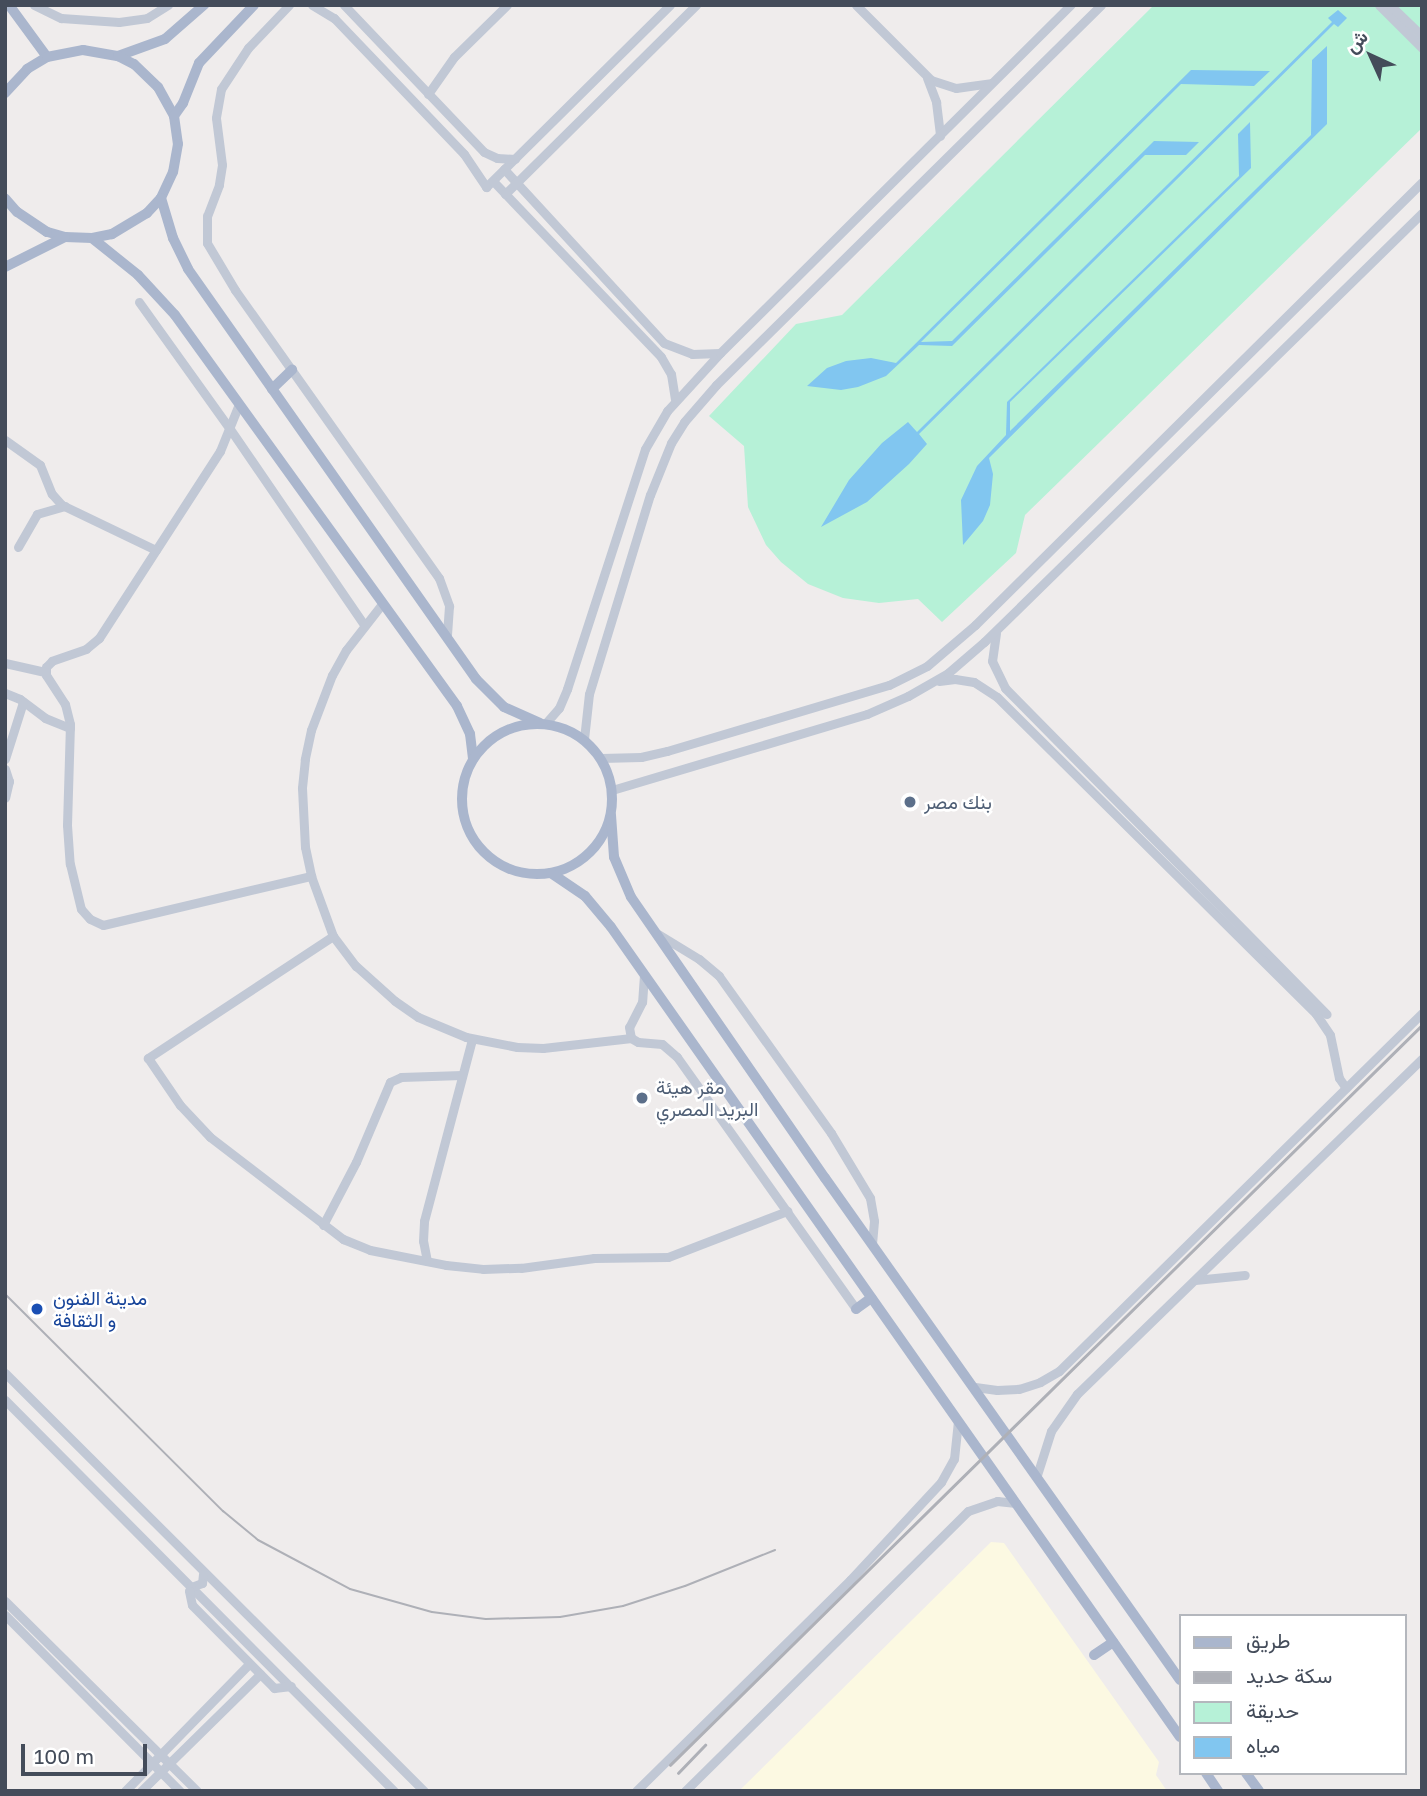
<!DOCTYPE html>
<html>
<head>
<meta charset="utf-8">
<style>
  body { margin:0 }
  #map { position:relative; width:1427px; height:1796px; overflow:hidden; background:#efecec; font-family:"Golos Text",Vazirmatn,sans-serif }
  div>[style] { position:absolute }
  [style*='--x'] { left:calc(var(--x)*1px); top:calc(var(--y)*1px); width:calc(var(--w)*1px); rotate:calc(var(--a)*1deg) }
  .commercial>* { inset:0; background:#fcf9e2 }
  .green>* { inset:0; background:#b6f1d7 }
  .water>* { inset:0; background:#81c6f0 }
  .minor>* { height:9px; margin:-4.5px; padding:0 4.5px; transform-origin:4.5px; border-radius:4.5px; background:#c1c8d5 }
  .major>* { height:10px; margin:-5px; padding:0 5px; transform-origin:5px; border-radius:5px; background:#aab6cd }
  .major>.ring { margin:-5px; padding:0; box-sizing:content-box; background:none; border:10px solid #aab6cd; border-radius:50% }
  .tram>* { height:2px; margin:-1px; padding:0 1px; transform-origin:1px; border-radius:1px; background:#aeb0b7 }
  .rail>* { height:2.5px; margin:-1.25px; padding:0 1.25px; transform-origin:1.25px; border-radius:1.25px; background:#aeb0b7 }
  .dots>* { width:19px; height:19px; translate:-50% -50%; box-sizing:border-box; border:4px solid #fff; border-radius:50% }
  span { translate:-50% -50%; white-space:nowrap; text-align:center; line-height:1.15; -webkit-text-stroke:5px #fff; paint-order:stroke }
  .service-label { font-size:19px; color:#4e5e75 }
  .left { translate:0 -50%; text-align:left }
  .transit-label { font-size:19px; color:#164399 }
  .frame { position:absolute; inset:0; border:7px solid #444c5a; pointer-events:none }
  .legend { position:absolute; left:1179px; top:1614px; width:228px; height:161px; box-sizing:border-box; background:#fff; border:2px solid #b4b7bd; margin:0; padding:9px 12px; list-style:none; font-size:21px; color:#444c5a }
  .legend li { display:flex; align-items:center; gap:14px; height:35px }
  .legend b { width:35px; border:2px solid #b4b7bd }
  .north { position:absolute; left:1336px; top:21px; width:70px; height:70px; -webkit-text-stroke:5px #fff; paint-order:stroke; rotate:315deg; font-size:19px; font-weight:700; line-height:28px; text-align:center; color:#444c5a }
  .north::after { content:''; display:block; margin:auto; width:24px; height:32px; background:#444c5a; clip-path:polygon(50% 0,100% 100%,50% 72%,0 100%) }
  .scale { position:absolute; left:21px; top:1744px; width:126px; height:32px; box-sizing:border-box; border:4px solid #444c5a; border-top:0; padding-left:9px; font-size:21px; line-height:24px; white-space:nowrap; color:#444c5a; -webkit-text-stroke:5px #fff; paint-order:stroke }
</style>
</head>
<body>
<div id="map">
  <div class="commercial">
    <div style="clip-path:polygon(991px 1542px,1004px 1543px,1159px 1762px,1156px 1775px,1167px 1791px,739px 1791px)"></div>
  </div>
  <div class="green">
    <div style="clip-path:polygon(1154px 5px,1422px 5px,1422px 128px,1025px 515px,1016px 553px,942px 622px,918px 599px,879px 603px,843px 598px,808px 584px,781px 562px,766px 545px,748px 507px,744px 446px,709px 416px,796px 324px,842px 315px)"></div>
  </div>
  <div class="water">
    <div style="clip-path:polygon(1338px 10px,1347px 18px,1338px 27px,1334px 24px,919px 434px,927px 444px,909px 464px,867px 502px,821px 527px,849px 480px,882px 443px,908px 422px,917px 432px,1332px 22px,1328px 18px)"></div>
    <div style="clip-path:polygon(1327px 46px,1327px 124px,989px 458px,993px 474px,990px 505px,983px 521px,963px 545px,961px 500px,977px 466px,1006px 435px,1007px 402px,1239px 176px,1238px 134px,1250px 122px,1251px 168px,1010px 402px,1010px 431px,1311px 135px,1312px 60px)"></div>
    <div style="clip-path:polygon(1191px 70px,1270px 71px,1254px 86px,1181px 84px,921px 342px,952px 341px,1154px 141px,1199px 142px,1186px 155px,1145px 155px,952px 346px,919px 345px,886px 376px,858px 387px,841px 390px,807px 386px,827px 368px,846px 361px,871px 358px,896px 363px)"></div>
  </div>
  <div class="minor">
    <div style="--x:34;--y:5;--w:30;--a:26"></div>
    <div style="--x:61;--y:18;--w:58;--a:3.9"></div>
    <div style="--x:119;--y:22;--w:28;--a:-8"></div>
    <div style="--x:147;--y:18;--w:25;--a:-32"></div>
    <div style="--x:289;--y:5;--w:59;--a:133.6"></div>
    <div style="--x:248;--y:48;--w:49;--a:123.4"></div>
    <div style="--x:221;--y:89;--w:29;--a:100"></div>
    <div style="--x:216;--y:118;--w:47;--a:82.7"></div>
    <div style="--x:222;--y:165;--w:20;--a:99"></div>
    <div style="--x:219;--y:185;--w:33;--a:111"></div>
    <div style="--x:207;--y:216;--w:27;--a:90"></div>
    <div style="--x:207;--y:243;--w:55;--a:59.2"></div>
    <div style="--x:235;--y:290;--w:353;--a:54.7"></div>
    <div style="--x:439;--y:578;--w:30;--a:70"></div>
    <div style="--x:449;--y:606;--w:32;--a:94"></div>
    <div style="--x:312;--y:5;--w:26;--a:31"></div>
    <div style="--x:334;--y:18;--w:188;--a:46.3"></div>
    <div style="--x:464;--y:154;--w:40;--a:56"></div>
    <div style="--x:486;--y:187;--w:259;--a:-44.7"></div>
    <div style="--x:344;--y:5;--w:203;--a:46.4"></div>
    <div style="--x:484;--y:152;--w:14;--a:25"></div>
    <div style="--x:497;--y:158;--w:18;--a:3"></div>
    <div style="--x:856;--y:5;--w:106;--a:45"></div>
    <div style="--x:931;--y:80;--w:26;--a:18"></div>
    <div style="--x:956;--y:88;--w:35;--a:-8"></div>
    <div style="--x:1379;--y:5;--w:61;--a:45"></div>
    <div style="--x:1390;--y:5;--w:45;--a:44.1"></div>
    <div style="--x:927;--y:78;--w:26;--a:69"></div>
    <div style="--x:936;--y:102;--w:34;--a:83"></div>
    <div style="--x:428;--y:94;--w:45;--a:-54.9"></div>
    <div style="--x:454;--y:57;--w:74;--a:-44.5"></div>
    <div style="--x:504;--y:169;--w:236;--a:47.4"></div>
    <div style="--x:664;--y:343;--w:30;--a:21"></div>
    <div style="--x:692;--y:354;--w:28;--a:-2"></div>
    <div style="--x:493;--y:181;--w:243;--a:46.3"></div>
    <div style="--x:661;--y:357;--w:20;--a:60"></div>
    <div style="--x:671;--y:374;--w:25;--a:81"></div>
    <div style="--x:505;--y:194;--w:269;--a:-44.7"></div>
    <div style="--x:139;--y:302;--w:156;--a:54.4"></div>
    <div style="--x:230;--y:429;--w:237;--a:55.6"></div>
    <div style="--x:239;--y:404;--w:51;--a:112"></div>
    <div style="--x:220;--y:451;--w:223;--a:122.9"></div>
    <div style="--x:99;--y:638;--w:17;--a:140"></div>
    <div style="--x:86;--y:649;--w:36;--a:161"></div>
    <div style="--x:52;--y:661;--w:8;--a:135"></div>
    <div style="--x:46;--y:667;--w:8;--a:90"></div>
    <div style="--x:46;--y:675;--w:35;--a:57"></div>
    <div style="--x:65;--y:704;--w:21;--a:76"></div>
    <div style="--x:70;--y:724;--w:101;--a:91.7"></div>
    <div style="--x:67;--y:825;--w:39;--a:86"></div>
    <div style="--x:70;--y:864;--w:46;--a:76.3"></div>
    <div style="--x:81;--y:909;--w:13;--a:48"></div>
    <div style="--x:90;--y:919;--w:14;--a:25"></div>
    <div style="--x:103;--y:925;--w:214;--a:-13.3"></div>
    <div style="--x:5;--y:440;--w:43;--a:35.5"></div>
    <div style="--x:40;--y:465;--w:31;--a:68"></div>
    <div style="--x:52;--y:494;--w:15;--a:48"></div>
    <div style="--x:62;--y:505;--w:104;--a:25.6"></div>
    <div style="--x:18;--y:547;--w:38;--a:-60"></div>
    <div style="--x:37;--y:514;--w:29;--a:-16"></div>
    <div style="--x:382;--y:604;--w:58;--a:128"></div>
    <div style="--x:346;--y:650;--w:29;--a:119"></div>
    <div style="--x:332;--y:675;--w:59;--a:110.9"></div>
    <div style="--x:311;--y:730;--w:30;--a:102"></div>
    <div style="--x:305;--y:759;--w:29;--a:96"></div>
    <div style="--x:302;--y:788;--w:59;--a:87.1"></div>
    <div style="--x:305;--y:847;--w:30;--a:78"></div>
    <div style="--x:311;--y:876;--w:64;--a:69.9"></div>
    <div style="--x:333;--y:936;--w:38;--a:53"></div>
    <div style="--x:356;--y:966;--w:52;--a:41.9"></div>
    <div style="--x:395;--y:1001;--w:28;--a:35"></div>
    <div style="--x:418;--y:1017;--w:52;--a:22.6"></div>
    <div style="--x:466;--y:1037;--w:52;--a:11.1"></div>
    <div style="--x:517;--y:1047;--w:26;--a:2"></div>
    <div style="--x:543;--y:1048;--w:89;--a:-6.5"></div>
    <div style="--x:996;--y:633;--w:28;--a:98"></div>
    <div style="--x:992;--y:661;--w:30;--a:64"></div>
    <div style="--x:1005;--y:688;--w:458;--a:45.4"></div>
    <div style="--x:5;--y:663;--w:41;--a:12.7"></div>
    <div style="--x:939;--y:681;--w:16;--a:-7"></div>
    <div style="--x:955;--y:679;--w:19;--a:9"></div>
    <div style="--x:974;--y:682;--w:27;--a:33"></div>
    <div style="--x:997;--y:697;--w:450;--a:44.8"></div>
    <div style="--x:1316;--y:1014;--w:25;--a:56"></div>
    <div style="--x:1330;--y:1035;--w:44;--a:78.2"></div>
    <div style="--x:1339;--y:1078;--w:12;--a:55"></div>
    <div style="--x:5;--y:693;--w:16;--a:22"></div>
    <div style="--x:20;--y:699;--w:31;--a:37"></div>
    <div style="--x:45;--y:718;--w:27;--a:22"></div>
    <div style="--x:545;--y:724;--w:21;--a:-49"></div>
    <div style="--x:559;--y:708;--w:21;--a:-67"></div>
    <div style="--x:567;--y:689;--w:252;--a:-72"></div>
    <div style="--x:645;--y:449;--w:44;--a:-59.9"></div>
    <div style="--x:667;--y:411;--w:79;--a:-47.6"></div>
    <div style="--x:720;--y:353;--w:494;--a:-44.8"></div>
    <div style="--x:584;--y:739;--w:45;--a:-83.7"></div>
    <div style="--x:589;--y:694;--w:208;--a:-73"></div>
    <div style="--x:650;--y:495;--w:56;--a:-68"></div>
    <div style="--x:671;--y:443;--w:25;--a:-58"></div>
    <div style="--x:684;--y:422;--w:49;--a:-49.1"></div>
    <div style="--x:716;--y:385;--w:541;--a:-44.63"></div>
    <div style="--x:601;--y:758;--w:40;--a:-1.4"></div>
    <div style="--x:641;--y:757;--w:27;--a:-13"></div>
    <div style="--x:667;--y:751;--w:232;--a:-16.6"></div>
    <div style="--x:889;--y:685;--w:42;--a:-26.6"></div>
    <div style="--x:927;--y:666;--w:63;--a:-40.5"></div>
    <div style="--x:975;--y:625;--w:629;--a:-44.74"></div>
    <div style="--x:5;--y:759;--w:60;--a:-72.5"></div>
    <div style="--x:5;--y:769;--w:13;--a:72"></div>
    <div style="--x:9;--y:781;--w:17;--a:103"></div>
    <div style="--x:612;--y:790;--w:266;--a:-16.6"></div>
    <div style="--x:867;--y:714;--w:45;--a:-23.7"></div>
    <div style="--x:908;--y:696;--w:46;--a:-29.9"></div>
    <div style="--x:948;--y:673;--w:48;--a:-40.7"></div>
    <div style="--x:984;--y:642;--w:613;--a:-44.41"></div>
    <div style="--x:658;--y:934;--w:48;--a:31.4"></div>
    <div style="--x:699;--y:959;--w:26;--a:40"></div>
    <div style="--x:719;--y:976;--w:193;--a:54.5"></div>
    <div style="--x:831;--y:1133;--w:76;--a:59"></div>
    <div style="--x:870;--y:1198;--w:23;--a:80"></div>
    <div style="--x:874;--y:1221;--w:23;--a:95"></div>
    <div style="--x:333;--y:936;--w:222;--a:146.6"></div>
    <div style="--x:148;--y:1058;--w:57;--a:55.8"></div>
    <div style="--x:180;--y:1105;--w:44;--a:46.8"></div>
    <div style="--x:210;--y:1137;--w:168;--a:37.5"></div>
    <div style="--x:343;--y:1239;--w:29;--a:22"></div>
    <div style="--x:370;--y:1250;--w:77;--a:11.2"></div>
    <div style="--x:446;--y:1265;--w:37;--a:6"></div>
    <div style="--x:483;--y:1269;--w:38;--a:-2"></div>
    <div style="--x:521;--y:1268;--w:74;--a:-7.8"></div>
    <div style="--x:594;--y:1258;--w:74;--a:-0.8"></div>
    <div style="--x:668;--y:1257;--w:128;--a:-21.1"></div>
    <div style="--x:644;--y:975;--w:27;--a:94"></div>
    <div style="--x:642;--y:1002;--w:28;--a:117"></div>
    <div style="--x:629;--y:1027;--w:11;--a:80"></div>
    <div style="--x:631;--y:1038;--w:8;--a:30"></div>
    <div style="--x:638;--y:1042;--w:24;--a:5"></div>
    <div style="--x:662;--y:1044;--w:20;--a:41"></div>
    <div style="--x:677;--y:1057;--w:309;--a:54.6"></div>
    <div style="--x:323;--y:1225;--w:71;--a:-62.4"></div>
    <div style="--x:356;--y:1162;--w:87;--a:-67"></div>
    <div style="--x:390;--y:1082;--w:12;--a:-24"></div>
    <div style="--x:401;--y:1077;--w:61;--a:-1.9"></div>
    <div style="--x:427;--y:1261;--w:20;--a:-101"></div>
    <div style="--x:423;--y:1241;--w:20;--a:-87"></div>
    <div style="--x:424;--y:1221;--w:188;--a:-75.2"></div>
    <div style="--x:1195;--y:1280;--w:50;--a:-5.7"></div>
    <div style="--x:5;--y:1373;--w:592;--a:44.93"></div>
    <div style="--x:975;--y:1387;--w:22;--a:8"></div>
    <div style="--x:997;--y:1390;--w:22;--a:-3"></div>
    <div style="--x:1019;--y:1389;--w:22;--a:-18"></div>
    <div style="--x:1040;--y:1382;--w:22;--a:-30"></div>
    <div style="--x:1059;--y:1371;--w:510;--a:-44.6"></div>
    <div style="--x:5;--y:1400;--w:552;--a:45.15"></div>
    <div style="--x:1037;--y:1475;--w:46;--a:-72.3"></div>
    <div style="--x:1051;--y:1431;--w:45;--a:-54.9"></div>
    <div style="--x:1077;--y:1394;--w:481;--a:-44.2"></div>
    <div style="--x:203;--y:1574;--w:9;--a:96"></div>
    <div style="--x:202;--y:1583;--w:12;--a:160"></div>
    <div style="--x:191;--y:1587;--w:4;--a:117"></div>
    <div style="--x:189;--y:1591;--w:14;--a:78"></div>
    <div style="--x:192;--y:1605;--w:117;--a:45.3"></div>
    <div style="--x:274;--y:1688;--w:17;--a:-7"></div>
    <div style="--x:5;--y:1601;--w:270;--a:44.7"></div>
    <div style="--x:5;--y:1615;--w:248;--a:45.2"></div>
    <div style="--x:125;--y:1791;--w:177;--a:-45.7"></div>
    <div style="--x:141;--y:1791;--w:167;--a:-44.5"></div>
    <div style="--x:636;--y:1791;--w:301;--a:-44.6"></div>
    <div style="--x:850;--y:1580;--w:134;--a:-47.1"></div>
    <div style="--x:941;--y:1482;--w:26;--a:-61"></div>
    <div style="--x:954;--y:1459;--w:37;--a:-84"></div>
    <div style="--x:685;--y:1791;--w:398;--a:-44.7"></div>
    <div style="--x:968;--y:1511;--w:31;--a:-19"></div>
    <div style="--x:997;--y:1501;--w:19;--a:6"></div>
  </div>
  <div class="major">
    <div style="--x:9;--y:5;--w:64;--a:53.8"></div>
    <div style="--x:118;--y:56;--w:50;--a:-19.9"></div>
    <div style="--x:165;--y:39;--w:52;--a:-41.1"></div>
    <div style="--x:5;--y:93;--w:33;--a:-47"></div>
    <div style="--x:27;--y:69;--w:23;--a:-31"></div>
    <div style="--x:47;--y:57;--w:37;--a:-11"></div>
    <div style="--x:83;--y:50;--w:36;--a:10"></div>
    <div style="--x:118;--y:56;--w:18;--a:27"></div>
    <div style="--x:134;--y:64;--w:33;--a:44"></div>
    <div style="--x:158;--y:87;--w:33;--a:61"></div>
    <div style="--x:174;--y:116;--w:28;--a:82"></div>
    <div style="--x:178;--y:144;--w:28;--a:100"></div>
    <div style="--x:173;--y:172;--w:29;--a:115"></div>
    <div style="--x:161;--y:198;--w:21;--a:133"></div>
    <div style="--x:147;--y:213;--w:41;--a:149"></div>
    <div style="--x:112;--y:234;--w:20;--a:169"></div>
    <div style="--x:92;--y:238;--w:27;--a:-178"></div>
    <div style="--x:65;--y:237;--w:19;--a:-164"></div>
    <div style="--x:47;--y:232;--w:36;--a:-146"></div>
    <div style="--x:17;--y:212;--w:18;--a:-131"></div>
    <div style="--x:174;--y:116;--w:16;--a:-55"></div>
    <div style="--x:183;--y:103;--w:43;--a:-68.2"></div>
    <div style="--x:199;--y:63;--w:80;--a:-46.5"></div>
    <div style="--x:161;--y:198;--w:42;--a:73.3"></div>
    <div style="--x:173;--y:238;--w:34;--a:64"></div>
    <div style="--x:188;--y:269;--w:501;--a:54.91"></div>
    <div style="--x:476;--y:679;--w:40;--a:45"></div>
    <div style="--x:504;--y:707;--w:39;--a:24"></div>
    <div style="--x:92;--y:238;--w:59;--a:38.8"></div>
    <div style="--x:138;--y:275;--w:54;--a:47.2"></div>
    <div style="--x:175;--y:315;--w:482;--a:54.2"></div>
    <div style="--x:457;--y:706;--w:31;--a:65"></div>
    <div style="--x:470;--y:734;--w:25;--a:83"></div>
    <div style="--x:5;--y:267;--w:67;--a:-26.6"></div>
    <div style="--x:272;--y:389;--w:28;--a:-44"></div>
    <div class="ring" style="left:462px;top:724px;width:140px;height:140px"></div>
    <div style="--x:611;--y:815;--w:42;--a:85.9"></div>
    <div style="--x:614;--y:857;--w:43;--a:67"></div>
    <div style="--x:631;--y:897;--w:341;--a:55.4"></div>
    <div style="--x:825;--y:1178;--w:615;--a:54.73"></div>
    <div style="--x:551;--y:873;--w:41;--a:34.1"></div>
    <div style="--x:585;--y:896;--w:40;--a:50"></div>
    <div style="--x:611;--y:927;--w:990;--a:54.91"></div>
    <div style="--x:856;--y:1309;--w:19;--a:-36"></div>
    <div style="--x:1094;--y:1655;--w:23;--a:-34"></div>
    <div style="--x:1206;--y:1773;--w:22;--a:56"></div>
    <div style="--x:1246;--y:1773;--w:22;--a:54"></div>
  </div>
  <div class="tram">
    <div style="--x:5;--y:1294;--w:308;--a:44.9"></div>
    <div style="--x:223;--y:1511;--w:45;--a:39.6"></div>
    <div style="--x:258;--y:1540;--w:104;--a:28"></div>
    <div style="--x:350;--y:1589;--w:85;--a:15.7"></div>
    <div style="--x:432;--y:1612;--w:54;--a:7.4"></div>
    <div style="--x:486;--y:1619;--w:74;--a:-1.5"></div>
    <div style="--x:560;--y:1617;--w:64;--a:-9.9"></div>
    <div style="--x:623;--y:1606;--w:65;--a:-17.9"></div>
    <div style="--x:685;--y:1586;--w:97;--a:-21.8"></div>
  </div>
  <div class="rail">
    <div style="--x:670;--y:1765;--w:1055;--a:-44.54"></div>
    <div style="--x:678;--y:1773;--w:39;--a:-46"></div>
  </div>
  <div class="dots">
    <div style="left:910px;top:802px;background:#5c6f8a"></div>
    <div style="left:642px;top:1098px;background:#5c6f8a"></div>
    <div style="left:37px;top:1309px;background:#1a4fb4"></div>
  </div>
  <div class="service-label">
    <span class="left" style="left:924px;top:802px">بنك مصر</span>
    <span class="left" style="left:656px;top:1098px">مقر هيئة<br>البريد المصري</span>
  </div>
  <div class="transit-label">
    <span class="left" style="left:53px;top:1309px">مدينة الفنون<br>و الثقافة</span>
  </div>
  <div class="frame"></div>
  <ul class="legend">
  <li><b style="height:9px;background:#aab6cd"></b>طريق</li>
  <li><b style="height:9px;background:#aeb0b7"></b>سكة حديد</li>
  <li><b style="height:19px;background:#b6f1d7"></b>حديقة</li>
  <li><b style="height:19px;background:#81c6f0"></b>مياه</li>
  </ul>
  <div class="north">ش</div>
  <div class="scale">100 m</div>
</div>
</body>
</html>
